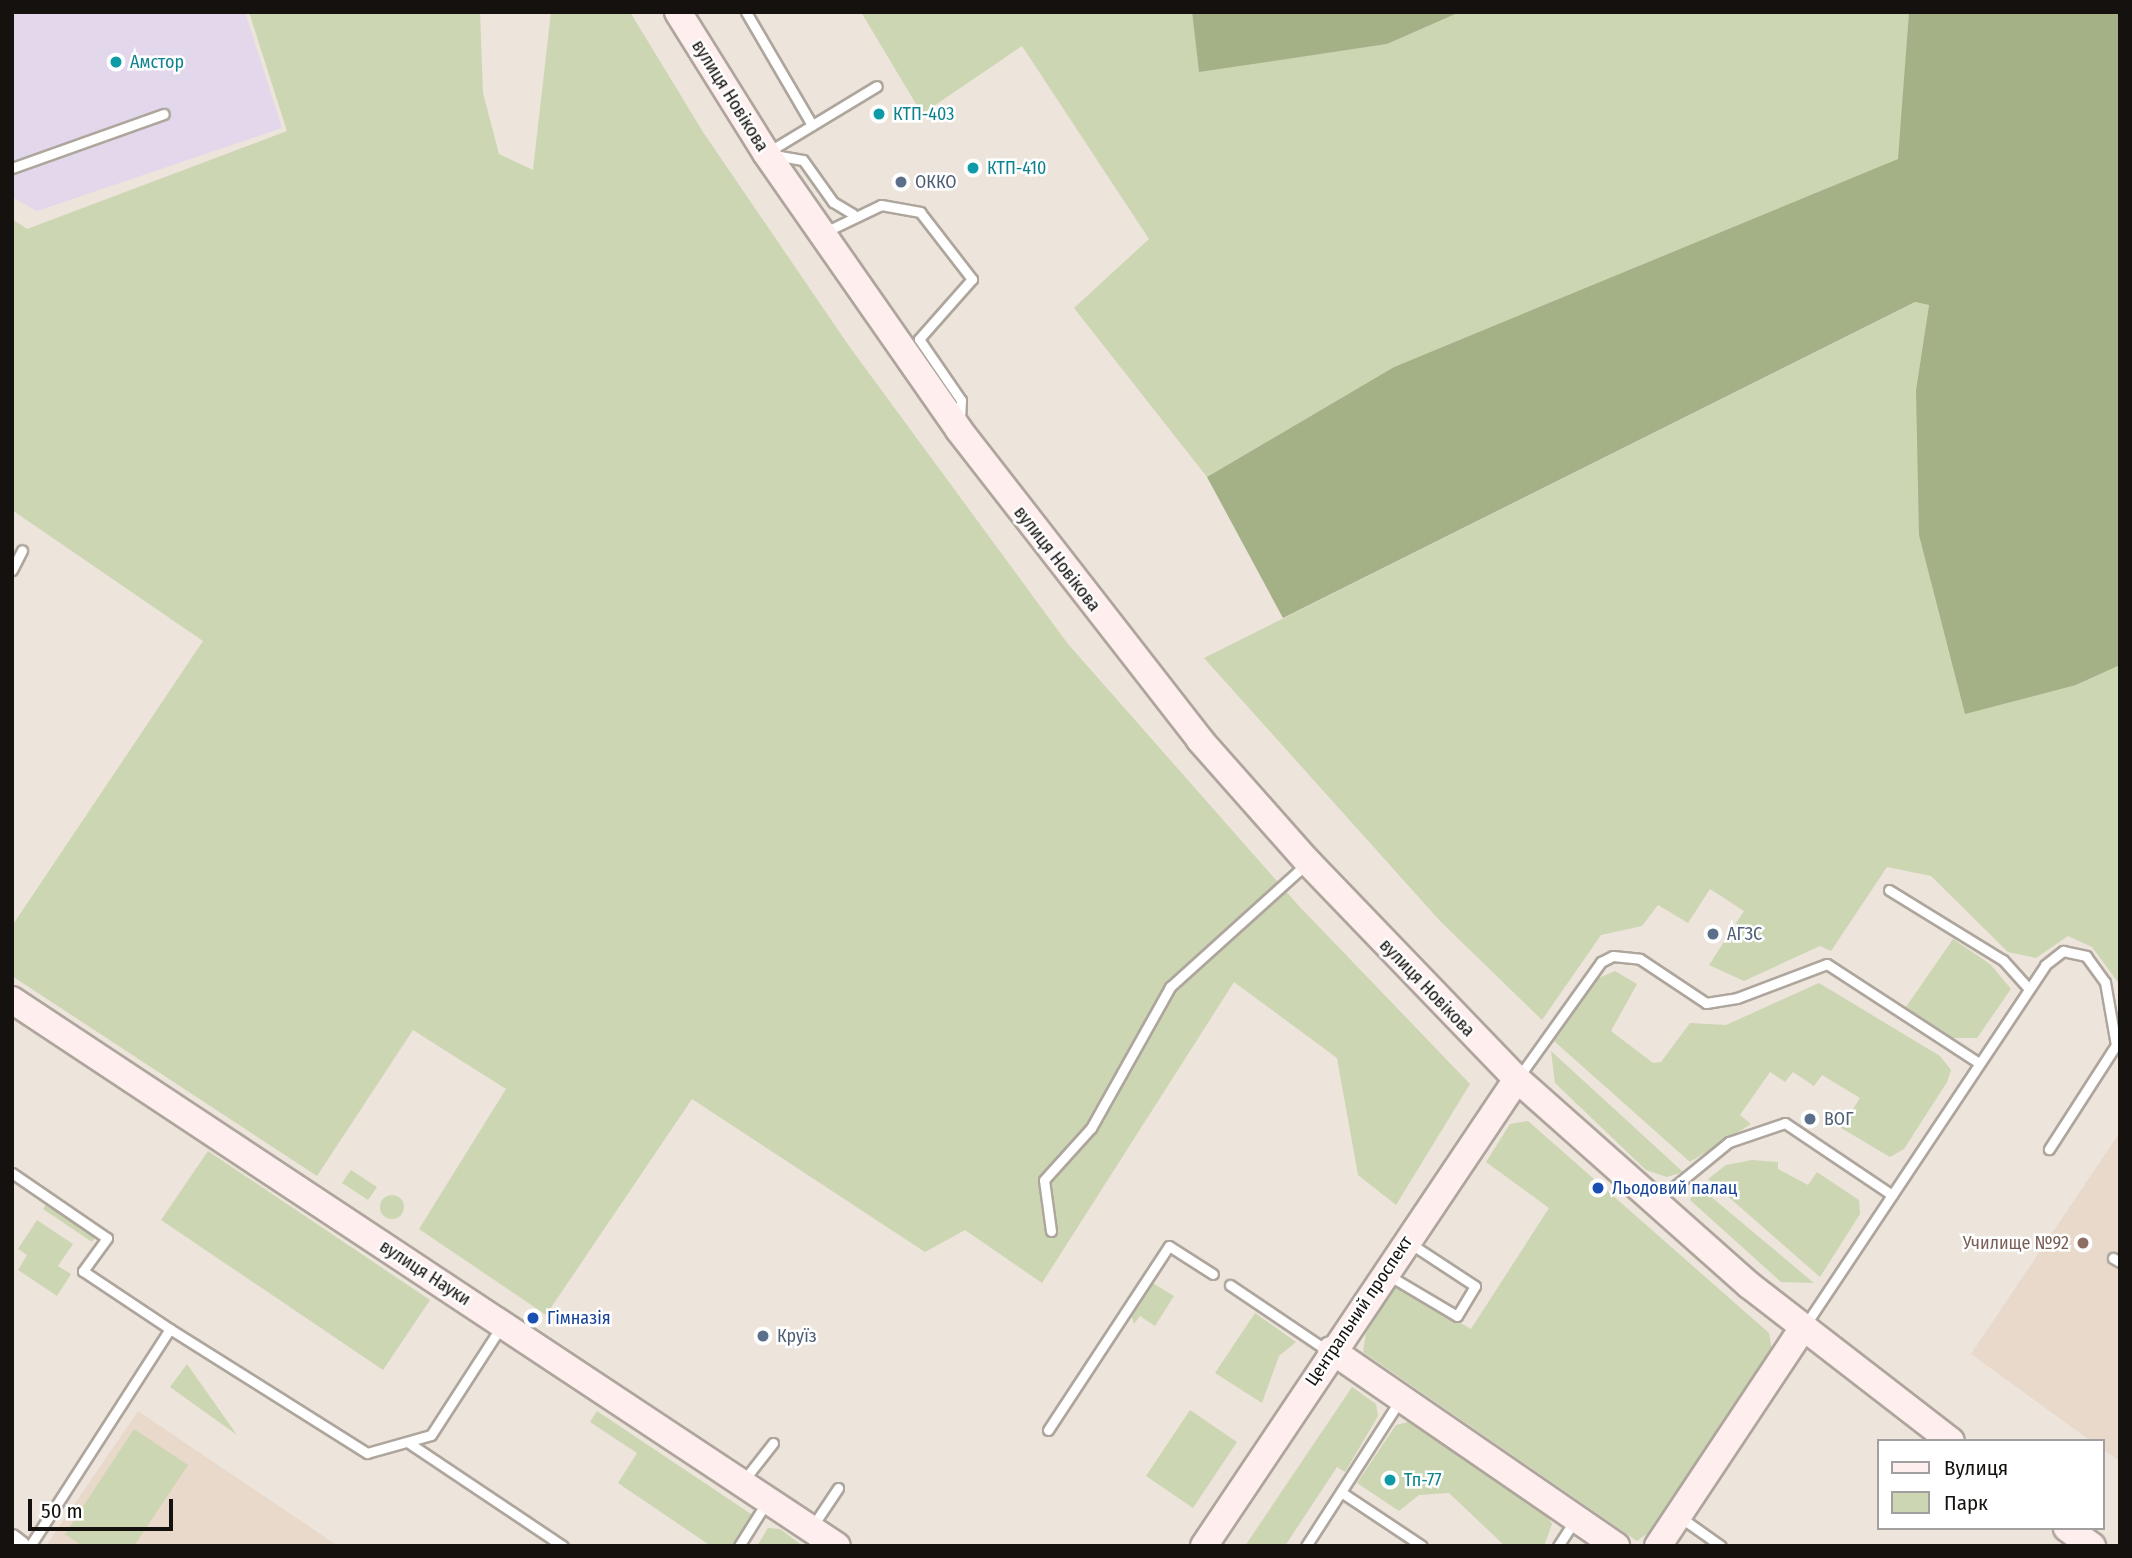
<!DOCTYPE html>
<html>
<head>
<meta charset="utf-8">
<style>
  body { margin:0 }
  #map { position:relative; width:2132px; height:1558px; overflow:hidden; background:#ede4db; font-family:"Fira Sans Condensed",sans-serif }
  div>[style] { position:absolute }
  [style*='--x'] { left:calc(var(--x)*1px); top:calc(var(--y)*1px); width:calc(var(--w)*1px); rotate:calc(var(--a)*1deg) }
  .commercial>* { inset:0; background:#e2d7eb }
  .built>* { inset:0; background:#e8d9ca }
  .green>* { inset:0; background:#ccd6b3 }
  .round { border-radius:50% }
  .forest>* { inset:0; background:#a4b086 }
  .roads { filter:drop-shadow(2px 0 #aea69d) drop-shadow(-2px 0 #aea69d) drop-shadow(0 2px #aea69d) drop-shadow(0 -2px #aea69d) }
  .lane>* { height:9px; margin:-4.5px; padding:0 4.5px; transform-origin:4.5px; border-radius:4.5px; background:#fff }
  .street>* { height:18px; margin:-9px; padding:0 9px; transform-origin:9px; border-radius:9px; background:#fff }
  .secondary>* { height:26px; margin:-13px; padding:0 13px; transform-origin:13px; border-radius:13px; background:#feeeee }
  .dots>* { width:19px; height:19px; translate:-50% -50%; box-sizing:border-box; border:4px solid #fff; border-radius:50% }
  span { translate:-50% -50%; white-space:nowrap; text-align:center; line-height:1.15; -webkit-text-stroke:5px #fff; paint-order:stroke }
  .culture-label { font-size:18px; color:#0d838f }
  .left { translate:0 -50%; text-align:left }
  .street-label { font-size:18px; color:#14110e }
  .service-label { font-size:18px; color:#4e5e75 }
  .transit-label { font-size:18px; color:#164399 }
  .education-label { font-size:18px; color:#785e54 }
  .right { translate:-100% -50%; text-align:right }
  .frame { position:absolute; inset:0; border:14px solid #14110e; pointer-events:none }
  .legend { position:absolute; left:1877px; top:1439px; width:228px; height:91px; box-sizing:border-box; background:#fff; border:2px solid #a1a09f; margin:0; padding:9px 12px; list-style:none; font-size:21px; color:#14110e }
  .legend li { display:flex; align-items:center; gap:14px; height:35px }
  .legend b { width:35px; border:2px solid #a1a09f }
  .scale { position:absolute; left:28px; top:1499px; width:145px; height:32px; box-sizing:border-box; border:4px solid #14110e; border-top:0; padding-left:9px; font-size:21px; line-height:24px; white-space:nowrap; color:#14110e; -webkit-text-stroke:5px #fff; paint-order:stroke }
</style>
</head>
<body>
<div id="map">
  <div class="commercial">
    <div style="clip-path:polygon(12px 12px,245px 12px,282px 128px,37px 211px,12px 197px)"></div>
  </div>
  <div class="built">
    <div style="clip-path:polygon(2120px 1132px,2120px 1461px,2102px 1449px,2102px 1441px,2091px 1441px,1971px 1354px)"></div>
    <div style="clip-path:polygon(138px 1411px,338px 1546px,46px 1546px)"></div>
  </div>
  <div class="green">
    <div style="clip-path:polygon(249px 12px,480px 12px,483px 93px,499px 154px,533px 170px,551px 12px,630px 12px,703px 132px,849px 346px,1068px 644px,1298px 905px,1470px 1084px,1396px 1205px,1358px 1175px,1337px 1058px,1234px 982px,1042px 1283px,965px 1230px,925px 1252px,692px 1099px,546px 1315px,419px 1229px,506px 1089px,413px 1030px,317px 1176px,12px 976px,12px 926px,203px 641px,12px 510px,12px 219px,27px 229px,287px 131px)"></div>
    <div style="clip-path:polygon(861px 12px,1192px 12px,1199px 71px,1387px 44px,1460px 12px,1909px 12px,1899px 159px,1394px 367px,1207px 477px,1074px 308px,1149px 239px,1022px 46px,922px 114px)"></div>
    <div style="clip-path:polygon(1915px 302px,1929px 305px,1916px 390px,2076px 685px,2120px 665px,2120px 985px,2092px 947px,2068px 936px,2036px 958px,2008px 952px,1931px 876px,1887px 867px,1831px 951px,1820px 946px,1744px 981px,1709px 965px,1744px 911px,1710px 889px,1688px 923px,1658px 905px,1642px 926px,1601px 935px,1542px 1020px,1441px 922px,1204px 658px)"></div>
    <div style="clip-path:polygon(1953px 939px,1990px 964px,2011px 989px,1977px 1038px,1949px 1038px,1906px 1007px)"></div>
    <div style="clip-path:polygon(1615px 971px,1637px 984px,1611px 1031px,1653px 1063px,1661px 1062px,1690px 1023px,1726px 1025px,1819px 983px,1940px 1056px,1951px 1070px,1947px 1082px,1904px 1149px,1890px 1157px,1841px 1128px,1860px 1098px,1822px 1075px,1814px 1086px,1793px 1072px,1785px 1082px,1770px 1072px,1740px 1115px,1751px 1124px,1690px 1162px,1554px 1041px,1597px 979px)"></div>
    <div style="clip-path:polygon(1551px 1051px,1683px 1172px,1667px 1177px,1646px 1170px,1555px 1083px)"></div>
    <div style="clip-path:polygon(1528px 1121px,1769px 1333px,1772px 1351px,1655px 1528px,1637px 1541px,1363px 1352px,1366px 1333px,1396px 1286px,1471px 1329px,1549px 1208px,1486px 1162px,1510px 1124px)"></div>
    <div style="clip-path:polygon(208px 1151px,430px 1300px,383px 1370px,161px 1220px)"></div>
    <div style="clip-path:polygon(1752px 1160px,1778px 1162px,1778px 1169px,1808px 1185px,1817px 1172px,1859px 1200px,1860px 1214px,1820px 1277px,1708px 1179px,1726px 1165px)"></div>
    <div style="clip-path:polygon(351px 1170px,377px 1187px,368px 1200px,342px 1183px)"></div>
    <div style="clip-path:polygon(1697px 1185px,1814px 1283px,1781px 1282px,1690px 1200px)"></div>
    <div class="round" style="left:380px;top:1195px;width:24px;height:24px"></div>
    <div style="clip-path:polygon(48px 1202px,97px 1235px,92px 1242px,43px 1209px)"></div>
    <div style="clip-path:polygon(37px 1220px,73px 1244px,58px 1266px,71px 1274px,57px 1296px,18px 1270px,27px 1255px,18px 1249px)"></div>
    <div style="clip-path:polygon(1151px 1282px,1174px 1296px,1155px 1326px,1140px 1316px,1134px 1324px,1130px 1311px)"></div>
    <div style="clip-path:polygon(1255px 1313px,1296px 1342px,1279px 1356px,1262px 1403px,1215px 1373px)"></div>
    <div style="clip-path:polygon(187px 1364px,237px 1435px,170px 1387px)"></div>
    <div style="clip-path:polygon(1352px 1387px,1376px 1404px,1378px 1416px,1345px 1472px,1337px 1467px,1285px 1546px,1245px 1546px)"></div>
    <div style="clip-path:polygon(1190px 1410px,1237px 1442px,1193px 1508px,1146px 1476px)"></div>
    <div style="clip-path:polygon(597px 1411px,754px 1516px,734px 1546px,711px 1546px,618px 1483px,637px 1453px,590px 1422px)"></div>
    <div style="clip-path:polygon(1408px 1422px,1544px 1511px,1552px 1524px,1544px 1546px,1505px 1546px,1449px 1493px,1419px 1495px,1399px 1511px,1357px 1483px,1396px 1425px)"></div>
    <div style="clip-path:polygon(134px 1429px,188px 1465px,134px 1546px,82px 1546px,65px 1534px)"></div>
    <div style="clip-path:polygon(768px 1528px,780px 1529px,803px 1546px,757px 1546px)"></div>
  </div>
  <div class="forest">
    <div style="clip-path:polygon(1192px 12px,1460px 12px,1387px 44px,1199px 72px)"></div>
    <div style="clip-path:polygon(1909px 12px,2120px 12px,2120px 665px,2076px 685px,1965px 714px,1919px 535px,1916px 390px,1929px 305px,1915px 302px,1283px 618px,1207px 477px,1394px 367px,1898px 159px)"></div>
  </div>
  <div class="roads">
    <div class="lane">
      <div style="--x:746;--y:12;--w:131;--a:59.7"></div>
      <div style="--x:768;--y:152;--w:127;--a:-31.2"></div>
      <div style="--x:774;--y:155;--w:29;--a:10"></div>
      <div style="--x:803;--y:160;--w:52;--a:54.5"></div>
      <div style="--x:833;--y:202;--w:23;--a:31"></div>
      <div style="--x:12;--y:168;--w:161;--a:-19.6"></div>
      <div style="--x:825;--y:232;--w:62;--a:-25.7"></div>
      <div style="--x:881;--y:205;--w:40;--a:10"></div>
      <div style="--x:920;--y:212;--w:85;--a:52.2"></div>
      <div style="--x:972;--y:279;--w:80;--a:131.5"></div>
      <div style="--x:919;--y:339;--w:74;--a:55.5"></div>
      <div style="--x:961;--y:400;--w:21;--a:93"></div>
      <div style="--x:12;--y:570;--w:22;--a:-63"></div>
      <div style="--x:1889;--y:890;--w:134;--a:31.6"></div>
      <div style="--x:2003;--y:960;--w:39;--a:48"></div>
      <div style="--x:1518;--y:1078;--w:143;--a:-54.4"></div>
      <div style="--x:1601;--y:962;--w:13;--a:-27"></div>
      <div style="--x:1613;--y:956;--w:27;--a:6"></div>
      <div style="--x:1640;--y:959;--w:79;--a:33.7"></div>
      <div style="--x:1706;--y:1003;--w:31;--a:-9"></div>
      <div style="--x:1737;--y:998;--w:96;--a:-20.7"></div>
      <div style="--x:1827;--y:964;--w:181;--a:33.1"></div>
      <div style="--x:12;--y:1173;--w:115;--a:34.4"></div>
      <div style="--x:107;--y:1238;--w:41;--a:126"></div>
      <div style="--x:83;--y:1271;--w:105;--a:33.7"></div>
      <div style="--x:1659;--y:1199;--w:90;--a:-39.2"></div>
      <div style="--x:1729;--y:1142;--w:59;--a:-18.7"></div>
      <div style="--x:1785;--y:1123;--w:129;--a:33.9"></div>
      <div style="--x:1051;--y:1231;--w:51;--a:-97.8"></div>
      <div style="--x:1044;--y:1180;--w:70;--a:-47.9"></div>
      <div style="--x:1091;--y:1128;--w:162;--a:-60.7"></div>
      <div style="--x:1170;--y:987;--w:183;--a:-42.1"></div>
      <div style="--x:2113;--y:1258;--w:8;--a:30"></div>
      <div style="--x:1388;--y:1275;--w:80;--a:30.7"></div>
      <div style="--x:1457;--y:1316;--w:35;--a:-59"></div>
      <div style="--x:1475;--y:1286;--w:77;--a:-146.7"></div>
      <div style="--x:1230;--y:1285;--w:118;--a:34"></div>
      <div style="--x:1806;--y:1324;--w:431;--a:-56.3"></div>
      <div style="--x:2045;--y:965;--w:23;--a:-38"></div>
      <div style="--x:2063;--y:951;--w:24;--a:12"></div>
      <div style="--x:2086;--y:956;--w:32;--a:54"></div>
      <div style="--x:2105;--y:982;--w:64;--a:80.1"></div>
      <div style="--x:2116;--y:1045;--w:124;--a:122.8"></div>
      <div style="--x:1048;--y:1430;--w:220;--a:-56.7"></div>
      <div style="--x:1169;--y:1246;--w:52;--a:32.5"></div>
      <div style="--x:409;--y:1443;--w:185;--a:33.8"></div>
      <div style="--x:744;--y:1480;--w:47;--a:-51.9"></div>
      <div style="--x:1341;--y:1492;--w:97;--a:33.7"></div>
      <div style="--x:1680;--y:1517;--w:50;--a:35.3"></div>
      <div style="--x:812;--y:1527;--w:47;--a:-56.3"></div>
      <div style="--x:30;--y:1546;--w:258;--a:-57.2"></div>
      <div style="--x:170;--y:1329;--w:233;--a:32.2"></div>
      <div style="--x:367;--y:1453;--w:66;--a:-15.7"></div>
      <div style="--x:431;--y:1435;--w:129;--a:-57.1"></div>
      <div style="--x:739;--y:1546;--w:51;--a:-57.9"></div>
      <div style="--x:1306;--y:1546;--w:174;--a:-57.2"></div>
      <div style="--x:1558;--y:1546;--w:31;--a:-57"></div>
    </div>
    <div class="street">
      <div style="--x:12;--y:1539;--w:11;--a:38"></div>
    </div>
    <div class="secondary">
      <div style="--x:678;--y:12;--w:166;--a:58"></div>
      <div style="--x:766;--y:153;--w:338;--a:55.1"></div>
      <div style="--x:959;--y:430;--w:393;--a:52.1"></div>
      <div style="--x:1200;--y:740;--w:163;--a:48.5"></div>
      <div style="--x:1308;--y:862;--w:301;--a:46.1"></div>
      <div style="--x:1517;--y:1079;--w:310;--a:41.6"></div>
      <div style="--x:1749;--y:1285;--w:255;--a:37.7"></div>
      <div style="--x:12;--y:1000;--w:989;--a:33.5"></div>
      <div style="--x:1331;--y:1350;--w:346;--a:34.5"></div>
      <div style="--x:2067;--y:1528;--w:31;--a:36"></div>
      <div style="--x:1204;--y:1546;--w:562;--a:-56.17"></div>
      <div style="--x:1658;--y:1546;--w:262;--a:-56.4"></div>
    </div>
  </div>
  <div class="dots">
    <div style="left:116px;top:62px;background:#0f9aa8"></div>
    <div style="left:879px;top:114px;background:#0f9aa8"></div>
    <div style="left:973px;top:168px;background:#0f9aa8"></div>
    <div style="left:901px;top:182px;background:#5c6f8a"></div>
    <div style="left:1713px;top:934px;background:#5c6f8a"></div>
    <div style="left:1810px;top:1119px;background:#5c6f8a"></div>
    <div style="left:1598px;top:1188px;background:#1a4fb4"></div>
    <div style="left:2083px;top:1243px;background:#8d6e63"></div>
    <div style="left:533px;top:1318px;background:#1a4fb4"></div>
    <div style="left:763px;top:1336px;background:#5c6f8a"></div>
    <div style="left:1390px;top:1480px;background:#0f9aa8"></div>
  </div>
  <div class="culture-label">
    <span class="left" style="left:130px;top:62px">Амстор</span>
    <span class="left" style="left:893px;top:114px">КТП-403</span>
    <span class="left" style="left:987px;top:168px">КТП-410</span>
    <span class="left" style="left:1404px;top:1480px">Тп-77</span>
  </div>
  <div class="street-label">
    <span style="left:730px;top:96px;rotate:58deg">вулиця Новікова</span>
    <span style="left:1057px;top:559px;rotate:52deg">вулиця Новікова</span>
    <span style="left:1427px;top:988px;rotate:46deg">вулиця Новікова</span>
    <span style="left:425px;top:1273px;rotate:33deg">вулиця Науки</span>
    <span style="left:1359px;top:1311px;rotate:-56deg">Центральний проспект</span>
  </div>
  <div class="service-label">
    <span class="left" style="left:915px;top:182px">ОККО</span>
    <span class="left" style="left:1727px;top:934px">АГЗС</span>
    <span class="left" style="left:1824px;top:1119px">ВОГ</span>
    <span class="left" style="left:777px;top:1336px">Круїз</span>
  </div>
  <div class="transit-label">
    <span class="left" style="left:1612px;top:1188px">Льодовий палац</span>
    <span class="left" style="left:547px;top:1318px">Гімназія</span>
  </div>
  <div class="education-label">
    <span class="right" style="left:2069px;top:1243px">Училище №92</span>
  </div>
  <div class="frame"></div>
  <ul class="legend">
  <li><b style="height:9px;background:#feeeee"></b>Вулиця</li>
  <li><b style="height:19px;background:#ccd6b3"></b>Парк</li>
  </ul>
  <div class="scale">50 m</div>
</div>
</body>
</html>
